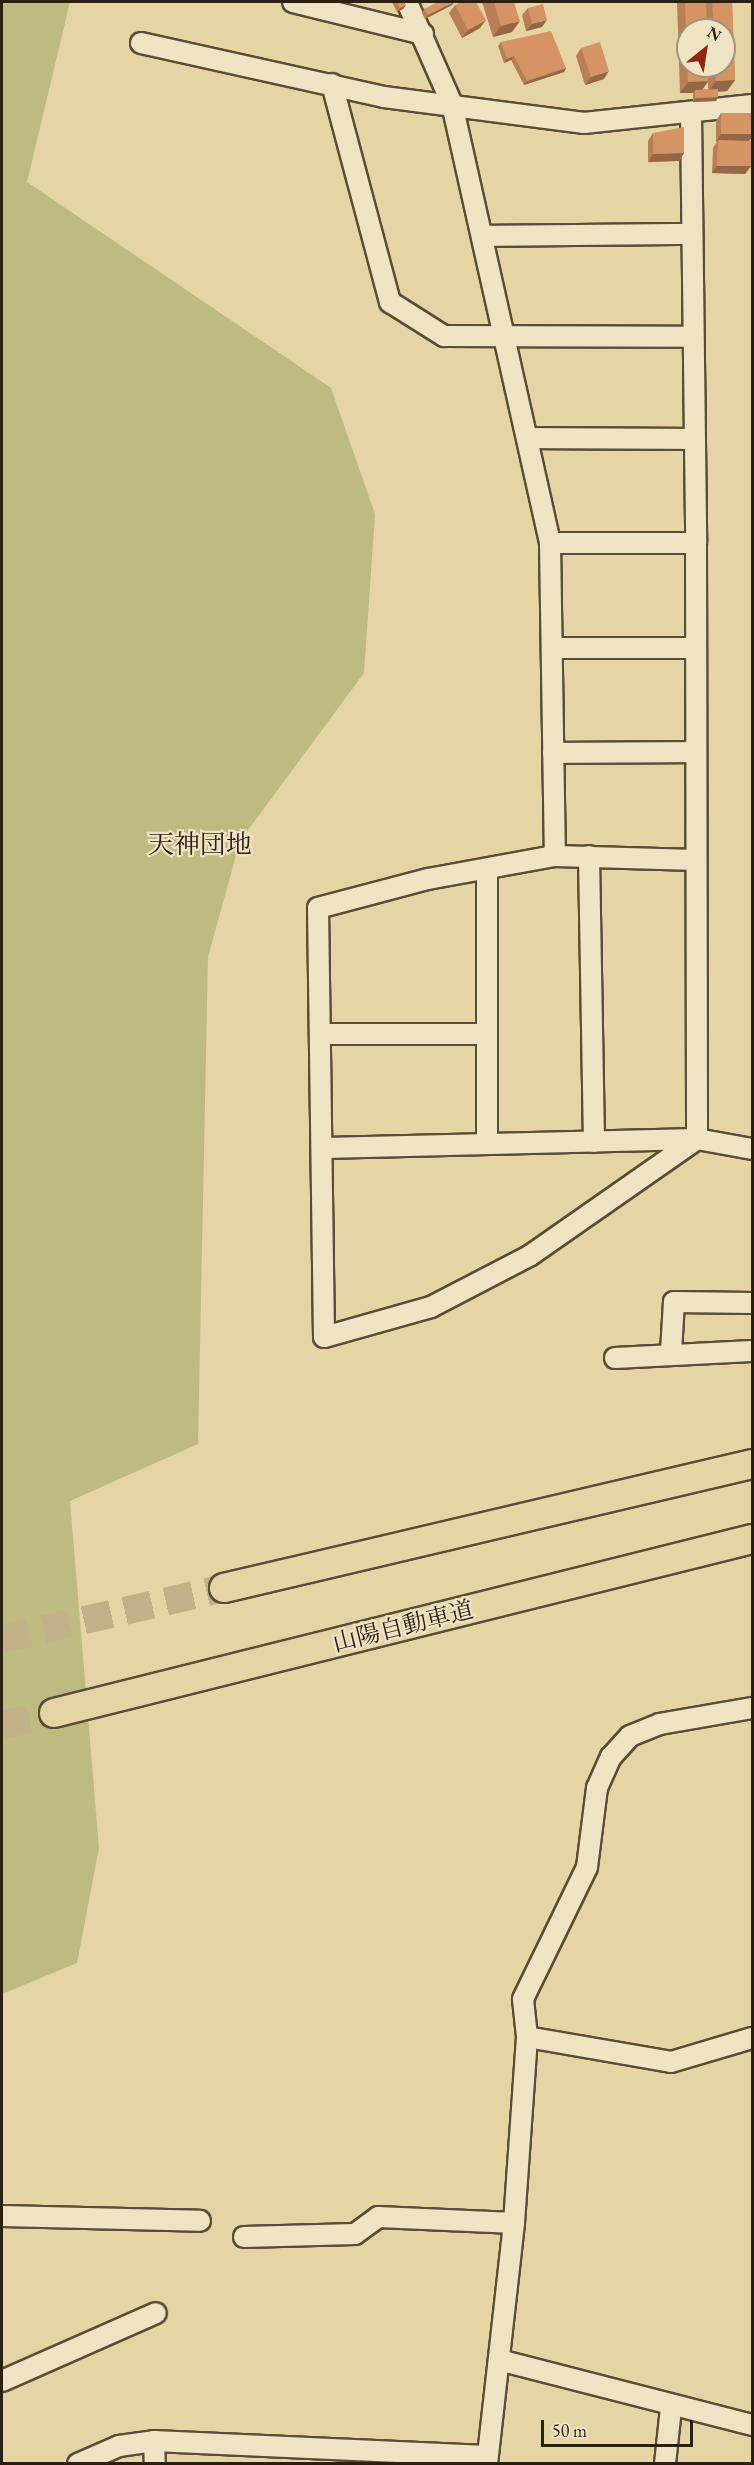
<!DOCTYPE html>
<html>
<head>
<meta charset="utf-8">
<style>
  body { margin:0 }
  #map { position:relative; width:754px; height:2465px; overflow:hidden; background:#e5d5a4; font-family:"EB Garamond","Noto Serif JP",serif }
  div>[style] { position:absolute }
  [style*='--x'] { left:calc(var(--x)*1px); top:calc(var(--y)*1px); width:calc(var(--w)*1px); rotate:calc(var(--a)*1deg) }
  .green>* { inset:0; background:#bdbb80 }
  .highway-tunnel>* { height:28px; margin-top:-14px; transform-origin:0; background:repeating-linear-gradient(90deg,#c0b187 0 28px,transparent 0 42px) }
  .roads { filter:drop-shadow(2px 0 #5a4c36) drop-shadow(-2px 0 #5a4c36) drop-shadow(0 2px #5a4c36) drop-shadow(0 -2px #5a4c36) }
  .minor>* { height:20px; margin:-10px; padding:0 10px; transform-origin:10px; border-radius:10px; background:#eee4c4 }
  .highway>* { height:28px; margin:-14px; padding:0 14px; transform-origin:14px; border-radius:14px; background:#e5d5a4 }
  .wall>* { inset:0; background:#b87e56 }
  .shaded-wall>* { inset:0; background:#966746 }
  .building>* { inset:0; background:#d69364 }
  span { translate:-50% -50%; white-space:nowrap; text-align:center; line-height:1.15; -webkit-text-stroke:4.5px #eee4c4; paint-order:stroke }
  .street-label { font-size:24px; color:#2b1f12 }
  .neighbourhood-label { font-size:26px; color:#2b1f12 }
  .frame { position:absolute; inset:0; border:3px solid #2b1f12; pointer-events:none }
  .north { position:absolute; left:676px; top:18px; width:60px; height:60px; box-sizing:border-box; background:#eee4c4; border:2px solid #a0957d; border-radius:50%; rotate:30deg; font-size:16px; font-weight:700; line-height:24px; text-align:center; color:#2b1f12 }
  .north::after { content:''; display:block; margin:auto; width:21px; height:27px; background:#8f2418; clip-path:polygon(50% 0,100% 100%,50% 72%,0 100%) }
  .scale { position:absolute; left:541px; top:2420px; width:152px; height:27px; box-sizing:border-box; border:3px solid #2b1f12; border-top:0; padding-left:8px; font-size:18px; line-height:21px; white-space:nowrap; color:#2b1f12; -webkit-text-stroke:4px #eee4c4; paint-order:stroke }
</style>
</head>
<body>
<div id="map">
  <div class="green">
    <div style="clip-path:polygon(2px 2px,70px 2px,27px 182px,331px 388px,375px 514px,364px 673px,240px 841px,208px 957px,198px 1444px,70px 1501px,99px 1848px,77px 1963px,2px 1994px)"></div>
  </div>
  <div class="highway-tunnel">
    <div style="--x:2;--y:1639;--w:228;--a:-12.9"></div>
    <div style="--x:2;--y:1725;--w:53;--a:-13"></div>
  </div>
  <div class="roads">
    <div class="minor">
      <div style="--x:293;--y:2;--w:134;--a:13.8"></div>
      <div style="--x:407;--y:2;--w:111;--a:66.2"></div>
      <div style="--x:452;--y:104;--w:450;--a:77.4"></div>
      <div style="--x:550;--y:543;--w:313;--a:89.1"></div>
      <div style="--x:141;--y:43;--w:249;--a:12.5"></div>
      <div style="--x:384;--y:97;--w:202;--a:7.4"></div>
      <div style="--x:584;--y:123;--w:169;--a:-6.1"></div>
      <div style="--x:332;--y:84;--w:226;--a:75.1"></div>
      <div style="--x:390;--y:302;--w:64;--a:32.2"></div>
      <div style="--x:444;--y:336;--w:248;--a:0.2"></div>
      <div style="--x:691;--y:114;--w:429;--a:89.3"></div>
      <div style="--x:696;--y:543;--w:596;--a:89.9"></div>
      <div style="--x:697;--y:1139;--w:203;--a:145.1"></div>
      <div style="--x:531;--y:1255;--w:113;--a:152.5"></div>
      <div style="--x:431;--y:1307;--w:111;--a:164.3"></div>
      <div style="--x:324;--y:1337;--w:429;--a:-90.8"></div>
      <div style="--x:318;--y:908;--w:114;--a:-14.8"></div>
      <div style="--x:428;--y:879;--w:129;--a:-10.3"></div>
      <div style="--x:555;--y:856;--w:141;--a:1.6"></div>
      <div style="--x:484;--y:236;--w:208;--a:-0.6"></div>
      <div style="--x:527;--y:438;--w:167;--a:0.3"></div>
      <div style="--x:550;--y:543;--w:146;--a:0"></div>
      <div style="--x:552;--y:648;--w:144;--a:0"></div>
      <div style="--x:553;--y:753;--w:143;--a:-0.4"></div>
      <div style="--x:589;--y:856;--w:286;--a:89"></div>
      <div style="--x:322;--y:1034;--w:165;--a:0"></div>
      <div style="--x:487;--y:1144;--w:273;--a:-90"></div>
      <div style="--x:324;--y:1148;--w:373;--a:-1.4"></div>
      <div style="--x:697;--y:1139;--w:56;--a:10.3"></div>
      <div style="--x:671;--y:1352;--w:50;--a:-86.6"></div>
      <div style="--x:674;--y:1302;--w:78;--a:0.7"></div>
      <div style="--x:615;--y:1358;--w:137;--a:-2.9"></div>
      <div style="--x:527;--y:2037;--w:146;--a:9.8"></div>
      <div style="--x:671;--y:2062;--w:84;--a:-16.5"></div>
      <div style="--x:2;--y:2216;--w:198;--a:1.4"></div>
      <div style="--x:244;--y:2237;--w:111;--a:-1.5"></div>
      <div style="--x:355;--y:2234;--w:29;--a:-36"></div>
      <div style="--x:378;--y:2217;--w:136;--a:2.5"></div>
      <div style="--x:499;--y:2360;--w:261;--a:14.4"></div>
      <div style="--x:2;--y:2381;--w:168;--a:-23.8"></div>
      <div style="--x:154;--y:2441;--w:23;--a:88"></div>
      <div style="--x:78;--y:2464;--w:45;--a:-23.7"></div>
      <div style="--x:119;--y:2446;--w:35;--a:-8"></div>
      <div style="--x:154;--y:2441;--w:333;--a:2.6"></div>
      <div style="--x:487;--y:2464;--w:243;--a:-83.6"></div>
      <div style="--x:514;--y:2223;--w:186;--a:-86"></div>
      <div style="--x:527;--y:2037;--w:38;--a:-96"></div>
      <div style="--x:523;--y:1999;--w:147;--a:-64.1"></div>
      <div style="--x:587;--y:1867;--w:80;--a:-82.8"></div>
      <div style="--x:597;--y:1788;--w:34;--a:-66"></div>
      <div style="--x:611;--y:1757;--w:28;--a:-48"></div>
      <div style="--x:630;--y:1736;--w:32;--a:-22"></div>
      <div style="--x:660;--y:1724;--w:93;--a:-9.9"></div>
      <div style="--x:665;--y:2464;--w:56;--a:-83.9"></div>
    </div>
    <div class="highway">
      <div style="--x:224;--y:1588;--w:542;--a:-13.22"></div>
      <div style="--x:54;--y:1713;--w:719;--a:-14"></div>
    </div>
  </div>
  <div class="wall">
    <div style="clip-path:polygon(392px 2px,404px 2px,406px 5px,403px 9px,397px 12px)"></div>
    <div style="clip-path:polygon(482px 2px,514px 2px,512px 32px,493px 37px)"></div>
    <div style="clip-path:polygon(evenodd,677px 2px,732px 2px,735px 80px,727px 91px,718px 92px,718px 97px,716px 101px,693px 102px,693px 93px,680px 93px,677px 2px,688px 30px,724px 30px,724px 66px,688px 66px,688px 30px,677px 2px,708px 82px,708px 89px,702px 90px,708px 82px)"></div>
    <div style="clip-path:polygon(452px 5px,425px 19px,422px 13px,424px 9px)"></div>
    <div style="clip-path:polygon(455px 5px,480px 28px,462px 38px,449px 13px)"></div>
    <div style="clip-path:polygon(528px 8px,542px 27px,526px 31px,522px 15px)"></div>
    <div style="clip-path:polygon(501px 42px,566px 68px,564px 72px,524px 85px,511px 60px,504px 63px,498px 46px)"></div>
    <div style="clip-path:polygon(581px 48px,604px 79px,585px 85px,576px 56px)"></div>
    <div style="clip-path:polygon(721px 113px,753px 113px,753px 136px,749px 141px,751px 166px,745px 174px,712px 173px,713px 148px,717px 142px,716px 142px,716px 121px)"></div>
    <div style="clip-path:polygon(653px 133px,684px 153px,679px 161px,648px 162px,648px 141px)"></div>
  </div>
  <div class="shaded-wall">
    <div style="clip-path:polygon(454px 2px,452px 5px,425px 19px,428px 15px)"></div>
    <div style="clip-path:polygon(406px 5px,403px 9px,397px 12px,400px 8px)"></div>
    <div style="clip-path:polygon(486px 20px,480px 28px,462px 38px,468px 30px)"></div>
    <div style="clip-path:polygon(547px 20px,542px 27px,526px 31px,532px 24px)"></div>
    <div style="clip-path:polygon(520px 21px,512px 32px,493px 37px,501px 26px)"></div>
    <div style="clip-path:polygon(514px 56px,511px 60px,504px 63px,507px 59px)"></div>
    <div style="clip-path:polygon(566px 68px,564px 72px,524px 85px,527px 81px)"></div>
    <div style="clip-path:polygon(609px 71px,604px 79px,585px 85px,591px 77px)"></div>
    <div style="clip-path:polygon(735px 80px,727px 91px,708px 92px,716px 81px)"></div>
    <div style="clip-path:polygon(708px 81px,700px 93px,695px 90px,693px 93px,680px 93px,688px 82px)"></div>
    <div style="clip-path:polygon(718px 97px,716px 101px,693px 102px,695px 98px)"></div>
    <div style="clip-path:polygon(721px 134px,753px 134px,753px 136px,748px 142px,718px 140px,716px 142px)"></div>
    <div style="clip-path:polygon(684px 153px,679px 161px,648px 162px,653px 154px)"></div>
    <div style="clip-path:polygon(717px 166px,751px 166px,745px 174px,712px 173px)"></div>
  </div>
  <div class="building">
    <div style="clip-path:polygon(396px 2px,404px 2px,406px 5px,400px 8px)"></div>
    <div style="clip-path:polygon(438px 2px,454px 2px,428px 15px,424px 9px)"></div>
    <div style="clip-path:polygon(461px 2px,476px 2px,486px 20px,468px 30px,455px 5px)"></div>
    <div style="clip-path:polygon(494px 2px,514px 2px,520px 21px,501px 26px)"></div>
    <div style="clip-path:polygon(685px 2px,706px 2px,707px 30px,688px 30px,688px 66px,708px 66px,708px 81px,688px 82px)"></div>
    <div style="clip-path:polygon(712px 2px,732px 2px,735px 80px,716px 81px,715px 66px,724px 66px,724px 30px,714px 30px)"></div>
    <div style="clip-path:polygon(543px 4px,547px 20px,532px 24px,528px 8px)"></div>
    <div style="clip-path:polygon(551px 31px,566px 68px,527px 81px,514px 56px,507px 59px,501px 42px)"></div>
    <div style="clip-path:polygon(600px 42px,609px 71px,591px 77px,581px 48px)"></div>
    <div style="clip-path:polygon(718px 89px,718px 97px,695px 98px,695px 90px)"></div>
    <div style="clip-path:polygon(721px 113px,753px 113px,753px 134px,721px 134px)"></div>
    <div style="clip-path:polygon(684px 127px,684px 153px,653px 154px,653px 133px)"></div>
    <div style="clip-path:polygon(718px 140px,751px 141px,751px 166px,717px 166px)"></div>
  </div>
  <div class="street-label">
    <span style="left:403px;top:1626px;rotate:-14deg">山陽自動車道</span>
  </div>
  <div class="neighbourhood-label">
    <span style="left:200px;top:845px">天神団地</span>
  </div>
  <div class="frame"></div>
  <div class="north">N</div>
  <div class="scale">50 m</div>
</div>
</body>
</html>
